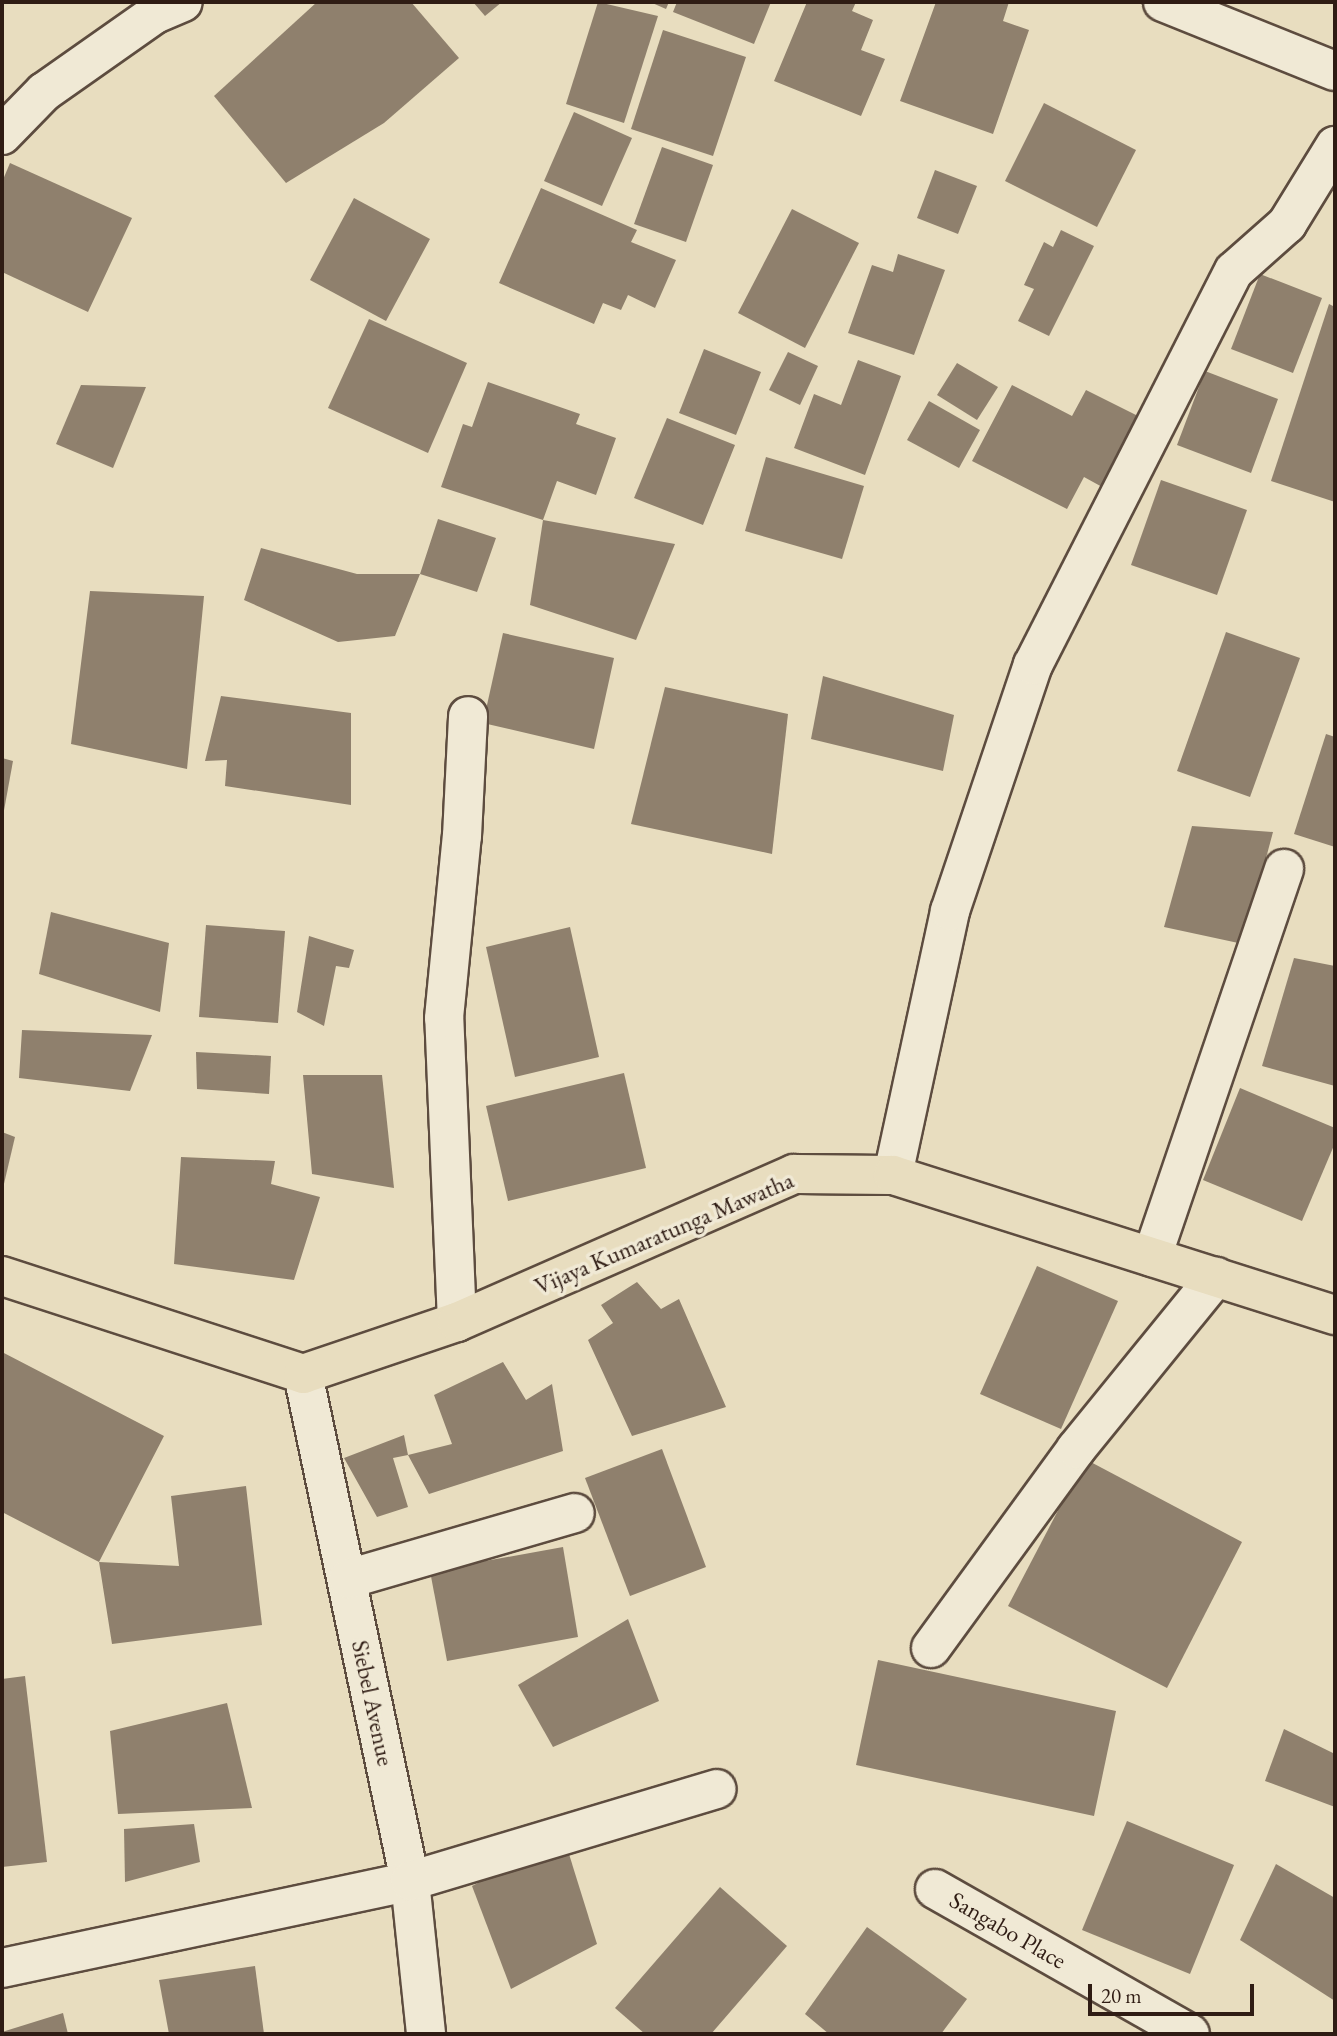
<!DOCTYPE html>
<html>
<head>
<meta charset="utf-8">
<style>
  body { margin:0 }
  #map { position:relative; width:1337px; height:2036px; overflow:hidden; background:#e8ddbf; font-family:"EB Garamond",serif }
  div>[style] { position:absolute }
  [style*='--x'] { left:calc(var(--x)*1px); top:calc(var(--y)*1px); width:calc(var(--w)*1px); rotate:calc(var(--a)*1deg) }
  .building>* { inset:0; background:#8f806d }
  .roads { filter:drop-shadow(2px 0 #5d4c3f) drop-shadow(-2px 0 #5d4c3f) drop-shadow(0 2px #5d4c3f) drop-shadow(0 -2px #5d4c3f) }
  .minor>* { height:38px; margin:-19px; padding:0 19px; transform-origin:19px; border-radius:19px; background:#f0e9d5 }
  .major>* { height:38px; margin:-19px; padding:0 19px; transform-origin:19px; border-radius:19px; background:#e8ddbf }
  span { translate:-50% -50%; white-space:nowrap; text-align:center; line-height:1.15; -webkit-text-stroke:7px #f0e9d5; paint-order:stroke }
  .street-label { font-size:24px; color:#2f1c14 }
  .frame { position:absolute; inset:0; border:4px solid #2f1c14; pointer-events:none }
  .scale { position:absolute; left:1088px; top:1984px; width:166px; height:32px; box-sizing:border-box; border:4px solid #2f1c14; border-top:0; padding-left:9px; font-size:21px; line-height:24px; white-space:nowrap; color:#2f1c14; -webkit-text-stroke:5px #f0e9d5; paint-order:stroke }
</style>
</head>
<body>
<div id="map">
  <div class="building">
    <div style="clip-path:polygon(317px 2px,411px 2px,459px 58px,384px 123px,286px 183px,214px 96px)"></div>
    <div style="clip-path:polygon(473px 2px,502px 2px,485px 16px)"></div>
    <div style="clip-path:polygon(598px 2px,658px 16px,624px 123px,566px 104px)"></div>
    <div style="clip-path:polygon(650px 2px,669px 2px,666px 9px)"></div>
    <div style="clip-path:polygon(677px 2px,771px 2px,754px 44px,673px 12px)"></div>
    <div style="clip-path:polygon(807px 2px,856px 2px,852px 11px,873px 20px,861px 50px,885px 59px,861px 116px,774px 81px)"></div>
    <div style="clip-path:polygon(936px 2px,1009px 2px,1003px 21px,1029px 30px,993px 134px,900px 101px)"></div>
    <div style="clip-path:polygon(663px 30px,746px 57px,713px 156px,631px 129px)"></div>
    <div style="clip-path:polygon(1044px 103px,1136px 150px,1097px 227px,1005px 181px)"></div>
    <div style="clip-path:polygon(574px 112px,632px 138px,602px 206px,544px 181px)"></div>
    <div style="clip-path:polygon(662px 147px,713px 165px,686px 242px,634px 224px)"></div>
    <div style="clip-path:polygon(10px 163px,132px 218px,88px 312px,2px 272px,2px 182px)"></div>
    <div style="clip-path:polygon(935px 170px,977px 186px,958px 234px,917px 218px)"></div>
    <div style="clip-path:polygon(541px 188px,637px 230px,631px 242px,676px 260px,655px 308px,628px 295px,621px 310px,603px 303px,594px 324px,499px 283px)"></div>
    <div style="clip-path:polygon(354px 198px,430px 239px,386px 321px,310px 280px)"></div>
    <div style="clip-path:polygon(792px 209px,859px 243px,805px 348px,738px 313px)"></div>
    <div style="clip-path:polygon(1061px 230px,1094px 246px,1049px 336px,1018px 321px,1034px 289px,1024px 285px,1044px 242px,1053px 247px)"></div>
    <div style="clip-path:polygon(898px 254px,945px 270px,914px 355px,848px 333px,872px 265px,893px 272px)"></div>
    <div style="clip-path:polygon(1260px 274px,1322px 298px,1293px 373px,1231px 349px)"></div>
    <div style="clip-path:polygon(1329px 304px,1335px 307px,1335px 502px,1271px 481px)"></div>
    <div style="clip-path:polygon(369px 319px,467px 363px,428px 453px,328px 408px)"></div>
    <div style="clip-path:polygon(704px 349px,761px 372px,736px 435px,679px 413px)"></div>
    <div style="clip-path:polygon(788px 352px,818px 366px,800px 405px,769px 390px)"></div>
    <div style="clip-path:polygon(858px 360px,901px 376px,865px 475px,794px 448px,814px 394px,841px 405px)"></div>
    <div style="clip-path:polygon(957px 363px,998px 387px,977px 420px,937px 395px)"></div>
    <div style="clip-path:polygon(1205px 371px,1278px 399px,1251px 473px,1177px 445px)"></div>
    <div style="clip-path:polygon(488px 382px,580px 414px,576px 424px,616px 438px,596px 495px,557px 481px,543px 520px,441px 487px,463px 424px,472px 427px)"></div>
    <div style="clip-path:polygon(81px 385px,146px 387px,113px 468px,56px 444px)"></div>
    <div style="clip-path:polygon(1012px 385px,1072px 416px,1086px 390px,1140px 417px,1104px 488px,1084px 477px,1067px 509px,972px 461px)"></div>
    <div style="clip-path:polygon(929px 401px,980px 430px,959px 468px,907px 440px)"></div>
    <div style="clip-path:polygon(667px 418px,735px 445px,703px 525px,634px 498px)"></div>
    <div style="clip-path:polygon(766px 457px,864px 486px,842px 559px,745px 531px)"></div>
    <div style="clip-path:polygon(1161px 480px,1247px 510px,1217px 595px,1131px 565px)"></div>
    <div style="clip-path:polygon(438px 519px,496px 538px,477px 592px,420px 574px,395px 636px,338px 642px,244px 600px,261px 548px,357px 574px,420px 574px)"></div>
    <div style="clip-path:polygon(543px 520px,675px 544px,636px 640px,530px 605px)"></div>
    <div style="clip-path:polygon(90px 591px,204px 596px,187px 769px,71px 744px)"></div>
    <div style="clip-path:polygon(1226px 632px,1300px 658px,1250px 797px,1177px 771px)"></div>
    <div style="clip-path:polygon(503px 633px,614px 658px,594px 749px,483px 723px)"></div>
    <div style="clip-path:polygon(823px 676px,954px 715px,943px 771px,811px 739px)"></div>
    <div style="clip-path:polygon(665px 687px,788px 714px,772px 854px,631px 824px)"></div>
    <div style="clip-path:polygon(221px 696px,351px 713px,351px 805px,225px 786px,227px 760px,205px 761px)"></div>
    <div style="clip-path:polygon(1326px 734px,1335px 737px,1335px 847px,1294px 834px)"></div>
    <div style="clip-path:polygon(2px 758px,13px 761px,3px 816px,2px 816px)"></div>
    <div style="clip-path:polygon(1192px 826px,1273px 832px,1243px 944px,1164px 927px)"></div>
    <div style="clip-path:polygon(51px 912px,169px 943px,160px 1012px,39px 974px)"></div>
    <div style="clip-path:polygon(206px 925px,285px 931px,278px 1023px,199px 1017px)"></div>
    <div style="clip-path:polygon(570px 927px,599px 1057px,515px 1077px,486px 947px)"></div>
    <div style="clip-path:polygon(309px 936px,354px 950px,349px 968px,336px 966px,324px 1026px,297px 1012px)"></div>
    <div style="clip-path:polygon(1294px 958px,1335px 966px,1335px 1086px,1262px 1066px)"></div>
    <div style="clip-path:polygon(22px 1030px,152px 1035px,130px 1091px,19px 1078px)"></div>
    <div style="clip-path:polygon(196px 1052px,271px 1056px,269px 1094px,197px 1089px)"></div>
    <div style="clip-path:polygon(624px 1073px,646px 1168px,508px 1201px,486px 1106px)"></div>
    <div style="clip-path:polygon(303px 1075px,382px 1075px,394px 1188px,312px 1174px)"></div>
    <div style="clip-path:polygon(1240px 1088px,1335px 1128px,1335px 1143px,1302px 1221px,1203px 1180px)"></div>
    <div style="clip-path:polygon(2px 1132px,15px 1137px,3px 1188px,2px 1188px)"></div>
    <div style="clip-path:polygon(181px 1157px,275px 1161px,271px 1184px,320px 1197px,294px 1280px,174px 1264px)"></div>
    <div style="clip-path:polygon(1037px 1266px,1118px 1301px,1061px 1429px,980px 1394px)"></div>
    <div style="clip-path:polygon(637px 1282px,661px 1309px,679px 1299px,726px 1407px,632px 1436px,588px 1340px,613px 1323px,601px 1305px)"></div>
    <div style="clip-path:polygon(2px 1352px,164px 1436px,99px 1562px,179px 1566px,171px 1496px,246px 1486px,262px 1625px,112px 1644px,99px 1562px,2px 1512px)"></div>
    <div style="clip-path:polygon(503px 1362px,526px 1400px,552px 1384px,563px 1451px,429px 1494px,408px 1455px,452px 1444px,434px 1395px)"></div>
    <div style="clip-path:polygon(404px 1435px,408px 1455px,393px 1458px,408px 1507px,377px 1517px,344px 1458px)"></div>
    <div style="clip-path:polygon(662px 1449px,706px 1567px,630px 1596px,585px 1478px)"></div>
    <div style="clip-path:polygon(1085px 1459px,1242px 1542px,1167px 1688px,1008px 1606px)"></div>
    <div style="clip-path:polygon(563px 1547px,578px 1637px,447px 1661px,430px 1571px)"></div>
    <div style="clip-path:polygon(628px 1619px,659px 1701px,553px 1747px,518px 1685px)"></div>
    <div style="clip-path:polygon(878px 1660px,1116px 1711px,1094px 1816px,856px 1765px)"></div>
    <div style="clip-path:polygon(25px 1676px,47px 1862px,2px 1867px,2px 1679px)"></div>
    <div style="clip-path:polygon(227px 1703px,252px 1808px,118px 1814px,110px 1731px)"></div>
    <div style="clip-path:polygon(1284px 1729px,1335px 1754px,1335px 1807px,1265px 1781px)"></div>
    <div style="clip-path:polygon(1127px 1821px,1234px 1865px,1190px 1974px,1082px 1930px)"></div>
    <div style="clip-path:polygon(194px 1824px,200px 1862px,125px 1882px,124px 1829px)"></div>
    <div style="clip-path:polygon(564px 1838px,597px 1944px,511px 1989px,472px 1886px)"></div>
    <div style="clip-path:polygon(1276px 1864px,1335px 1898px,1335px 2001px,1240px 1940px)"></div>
    <div style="clip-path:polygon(720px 1887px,787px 1946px,711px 2034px,645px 2034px,615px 2008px)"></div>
    <div style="clip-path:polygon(867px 1927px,967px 1999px,941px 2034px,829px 2034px,805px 2014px)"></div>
    <div style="clip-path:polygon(255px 1966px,264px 2034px,169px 2034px,159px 1980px)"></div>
    <div style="clip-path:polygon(63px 2013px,68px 2034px,2px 2034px,2px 2032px)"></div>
  </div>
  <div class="roads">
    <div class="minor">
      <div style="--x:1163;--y:2;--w:185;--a:21.9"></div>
      <div style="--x:2;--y:135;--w:60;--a:-45.7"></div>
      <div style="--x:44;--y:92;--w:136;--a:-35.1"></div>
      <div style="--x:155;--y:14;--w:30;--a:-23"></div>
      <div style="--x:893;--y:1175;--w:270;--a:-77.8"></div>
      <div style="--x:950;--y:911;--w:260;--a:-71.4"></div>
      <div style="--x:1033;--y:665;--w:442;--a:-63"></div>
      <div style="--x:1234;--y:271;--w:71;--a:-41.6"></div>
      <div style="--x:1287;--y:224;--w:92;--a:-58.4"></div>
      <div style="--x:1152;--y:1257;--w:410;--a:-71.2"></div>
      <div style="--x:457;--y:1322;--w:304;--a:-92.4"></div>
      <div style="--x:444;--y:1018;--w:183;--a:-84.4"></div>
      <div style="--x:462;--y:836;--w:120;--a:-87.1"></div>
      <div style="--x:303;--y:1374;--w:518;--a:78.08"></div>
      <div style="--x:410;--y:1881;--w:154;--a:84"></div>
      <div style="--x:348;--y:1579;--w:236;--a:-16.2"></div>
      <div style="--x:931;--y:1648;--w:246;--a:-53.9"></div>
      <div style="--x:1076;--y:1449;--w:222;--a:-50.9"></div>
      <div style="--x:935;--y:1889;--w:293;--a:29.6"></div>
      <div style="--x:2;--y:1968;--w:417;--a:-12"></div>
      <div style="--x:410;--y:1881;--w:320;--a:-16.7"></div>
    </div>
    <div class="major">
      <div style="--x:2;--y:1276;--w:317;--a:18"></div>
      <div style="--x:303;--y:1374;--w:163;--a:-18.7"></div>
      <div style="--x:457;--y:1322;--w:368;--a:-23.7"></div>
      <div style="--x:794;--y:1174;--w:99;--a:0.6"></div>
      <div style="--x:893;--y:1175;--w:464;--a:17.6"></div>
    </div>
  </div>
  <div class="street-label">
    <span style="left:664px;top:1233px;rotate:-23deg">Vijaya Kumaratunga Mawatha</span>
    <span style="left:373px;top:1703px;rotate:78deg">Siebel Avenue</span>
    <span style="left:1008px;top:1930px;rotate:30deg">Sangabo Place</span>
  </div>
  <div class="frame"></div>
  <div class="scale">20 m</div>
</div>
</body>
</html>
